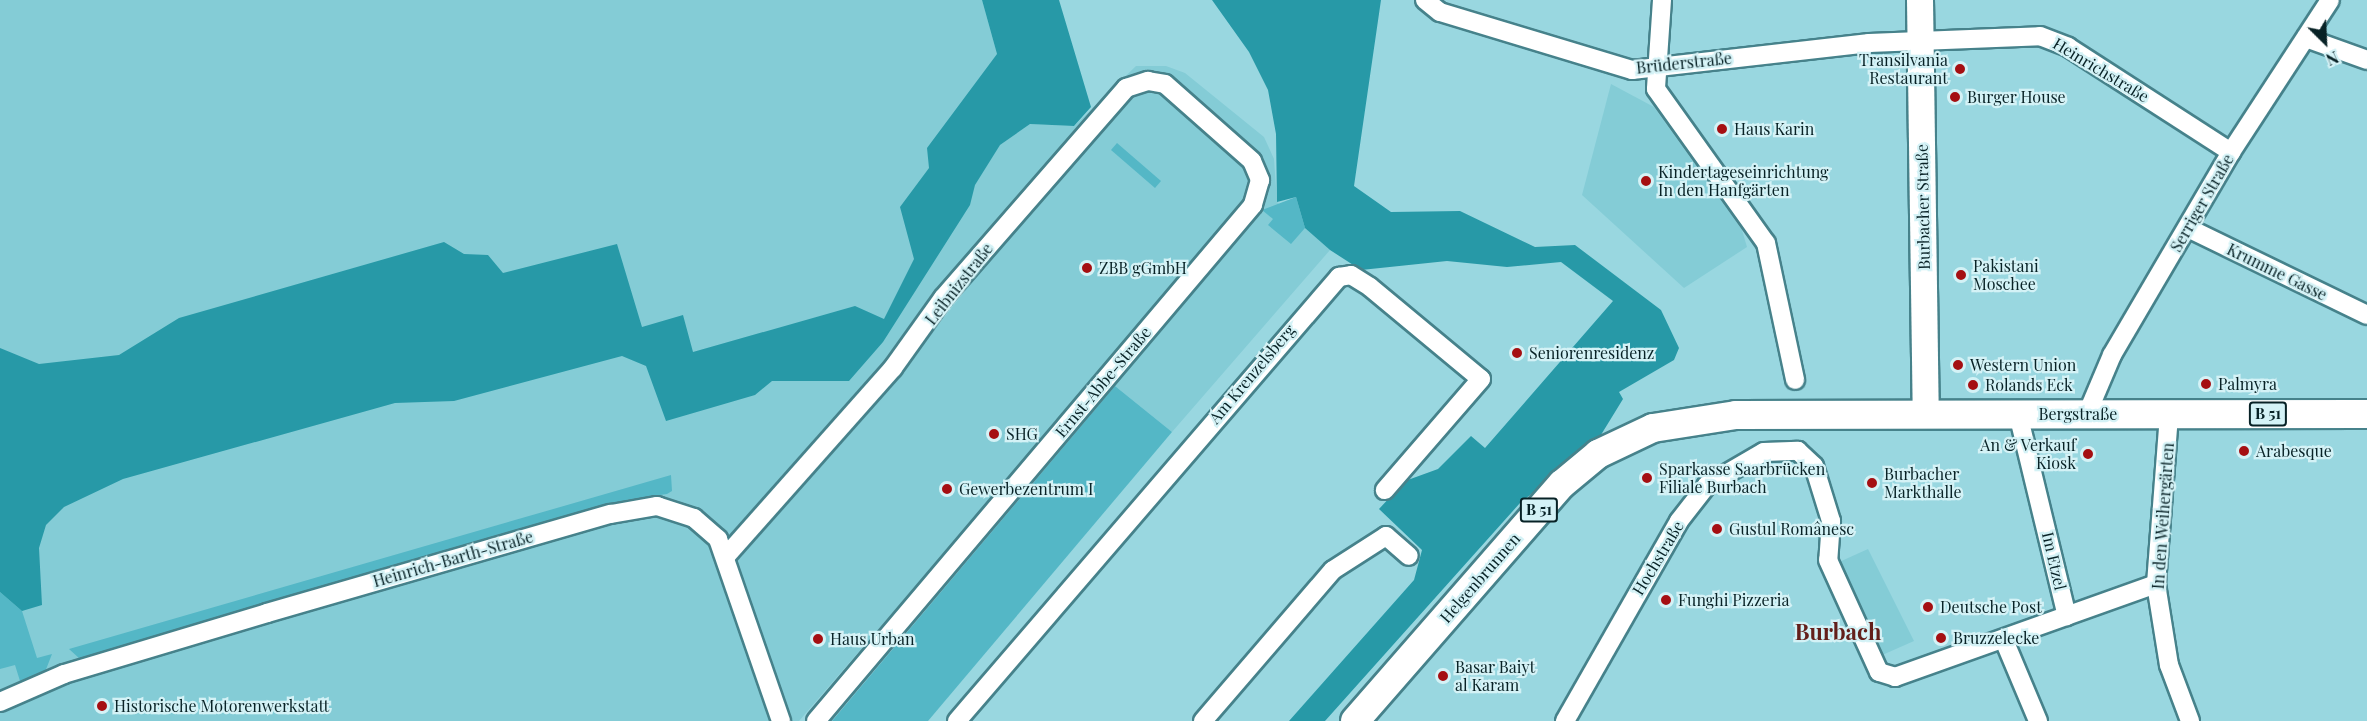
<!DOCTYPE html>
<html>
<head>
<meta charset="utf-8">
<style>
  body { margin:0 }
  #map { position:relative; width:2367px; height:721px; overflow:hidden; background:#99d7e0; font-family:"Playfair Display",serif }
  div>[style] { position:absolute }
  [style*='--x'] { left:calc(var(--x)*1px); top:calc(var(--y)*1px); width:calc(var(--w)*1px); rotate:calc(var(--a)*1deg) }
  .built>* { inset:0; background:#84ccd6 }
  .green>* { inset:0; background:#54b7c6 }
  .forest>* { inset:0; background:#2799a7 }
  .roads { filter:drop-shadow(2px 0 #46828b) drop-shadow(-2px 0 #46828b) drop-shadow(0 2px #46828b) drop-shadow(0 -2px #46828b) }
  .street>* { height:18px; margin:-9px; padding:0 9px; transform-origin:9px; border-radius:9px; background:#fff }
  .secondary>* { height:26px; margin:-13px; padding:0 13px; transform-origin:13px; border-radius:13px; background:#fff }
  .primary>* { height:28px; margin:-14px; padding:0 14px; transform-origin:14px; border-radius:14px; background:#fff }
  .dots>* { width:16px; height:16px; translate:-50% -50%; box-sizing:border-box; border:3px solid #d4f2f6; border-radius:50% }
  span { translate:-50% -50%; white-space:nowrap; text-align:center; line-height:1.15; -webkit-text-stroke:4.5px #d4f2f6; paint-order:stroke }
  .shield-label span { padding:2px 4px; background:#d4f2f6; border:2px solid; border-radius:4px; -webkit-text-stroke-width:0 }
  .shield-label { font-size:15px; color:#082226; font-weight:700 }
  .poi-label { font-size:16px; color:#082226 }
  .right { translate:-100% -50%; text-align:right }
  .left { translate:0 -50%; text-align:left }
  .street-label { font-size:16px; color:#082226 }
  .district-label { font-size:22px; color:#631f1a; font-weight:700 }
  .north { position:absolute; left:2295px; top:12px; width:60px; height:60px; -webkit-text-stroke:4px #d4f2f6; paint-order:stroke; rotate:156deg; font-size:16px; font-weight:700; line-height:24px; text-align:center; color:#082226 }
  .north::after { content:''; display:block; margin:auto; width:21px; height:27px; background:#082226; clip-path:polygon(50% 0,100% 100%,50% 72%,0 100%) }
</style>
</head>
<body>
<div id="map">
  <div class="built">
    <div style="clip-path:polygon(0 0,982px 0,997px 54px,1000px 145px,1030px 124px,1074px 126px,1136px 66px,1166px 66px,1185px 73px,1264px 137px,1274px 159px,1277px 202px,1330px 250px,1172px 432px,1099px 373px,799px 721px,0 721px)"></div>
    <div style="clip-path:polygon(1611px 84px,1654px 107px,1742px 230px,1747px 247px,1684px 288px,1582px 195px)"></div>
    <div style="clip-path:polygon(1868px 549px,1914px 641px,1880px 656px,1837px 563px)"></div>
  </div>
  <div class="green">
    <div style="clip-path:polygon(1117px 143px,1161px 181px,1155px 188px,1111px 150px)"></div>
    <div style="clip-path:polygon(1296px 197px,1305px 228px,1291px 244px,1268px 225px,1273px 219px,1262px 210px)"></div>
    <div style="clip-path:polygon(1115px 386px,1172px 432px,928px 721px,832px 721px)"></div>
    <div style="clip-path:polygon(671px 475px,672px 491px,667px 494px,626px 500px,80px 659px,69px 649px)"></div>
    <div style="clip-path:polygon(0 592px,22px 611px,37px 658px,52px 654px,45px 672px,20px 681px,15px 665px,0 669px)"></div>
  </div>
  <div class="forest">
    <div style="clip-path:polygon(982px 0,1059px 0,1091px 107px,1074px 126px,1030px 124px,1000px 145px,975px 185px,970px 205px,883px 342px,849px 381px,772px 381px,755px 395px,666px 421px,646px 366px,622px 356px,454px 401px,395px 403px,123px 479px,64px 507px,46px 525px,39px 548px,42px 605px,22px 611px,0 592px,0 348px,39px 364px,119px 355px,179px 318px,444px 242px,464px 254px,488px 255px,503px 273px,617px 244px,642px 327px,683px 315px,693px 352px,855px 306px,884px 319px,914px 259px,900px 207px,929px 168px,927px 148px,997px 54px)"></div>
    <div style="clip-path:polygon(1212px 0,1381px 0,1354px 186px,1391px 212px,1460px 211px,1535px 247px,1575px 245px,1661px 310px,1679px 348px,1674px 360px,1619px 392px,1623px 399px,1596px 443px,1520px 503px,1325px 721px,1289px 721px,1414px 580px,1422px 550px,1379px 509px,1405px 481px,1438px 469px,1471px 436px,1485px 448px,1613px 301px,1561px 262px,1507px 267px,1447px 261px,1361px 270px,1330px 250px,1305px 228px,1296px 197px,1277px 202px,1276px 134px,1268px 90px,1249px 52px)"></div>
  </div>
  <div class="roads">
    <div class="street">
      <div style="--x:1425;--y:0;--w:19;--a:39"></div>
      <div style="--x:1440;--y:12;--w:201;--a:16.8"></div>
      <div style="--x:1632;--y:70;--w:239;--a:-6.5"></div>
      <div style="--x:1869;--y:43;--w:171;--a:-2.3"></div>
      <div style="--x:2040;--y:36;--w:30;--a:21"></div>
      <div style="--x:2068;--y:47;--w:194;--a:32.8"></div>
      <div style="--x:1662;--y:0;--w:89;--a:93.9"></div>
      <div style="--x:1656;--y:89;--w:189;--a:54.5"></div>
      <div style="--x:1766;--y:243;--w:140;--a:78"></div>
      <div style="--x:2306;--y:38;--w:65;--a:19.8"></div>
      <div style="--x:2188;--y:228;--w:199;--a:25.9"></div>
      <div style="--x:2018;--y:414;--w:208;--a:76.4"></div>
      <div style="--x:2087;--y:414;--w:64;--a:-67"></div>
      <div style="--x:2112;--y:355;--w:235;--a:-59.6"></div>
      <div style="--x:2231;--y:152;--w:181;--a:-56.9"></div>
      <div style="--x:2169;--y:415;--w:169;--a:94.4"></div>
      <div style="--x:2156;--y:584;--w:82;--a:80.9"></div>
      <div style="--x:2169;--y:665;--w:60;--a:69.4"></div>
      <div style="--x:727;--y:555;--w:250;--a:-48.4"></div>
      <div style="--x:893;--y:368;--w:86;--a:-54.5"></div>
      <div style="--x:943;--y:298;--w:279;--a:-48.9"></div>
      <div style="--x:1126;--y:88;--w:23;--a:-18"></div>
      <div style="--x:1148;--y:81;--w:17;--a:10"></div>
      <div style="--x:1165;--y:84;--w:116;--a:41.5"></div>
      <div style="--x:1252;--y:161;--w:21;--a:67"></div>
      <div style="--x:1260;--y:180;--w:26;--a:106"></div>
      <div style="--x:1253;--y:205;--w:676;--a:130.26"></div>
      <div style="--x:2004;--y:640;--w:88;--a:67.2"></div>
      <div style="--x:0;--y:702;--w:70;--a:-23.6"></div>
      <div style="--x:64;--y:674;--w:212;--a:-16.7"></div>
      <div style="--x:267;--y:613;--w:358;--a:-16.1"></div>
      <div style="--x:611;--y:514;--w:47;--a:-9.9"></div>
      <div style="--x:657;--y:506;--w:39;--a:18"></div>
      <div style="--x:694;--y:518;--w:32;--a:41"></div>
      <div style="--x:718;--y:539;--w:193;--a:70.9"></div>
      <div style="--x:957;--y:721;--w:586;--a:-49.29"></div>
      <div style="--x:1339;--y:277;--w:12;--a:-9"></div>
      <div style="--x:1351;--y:275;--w:22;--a:32"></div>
      <div style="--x:1370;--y:287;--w:144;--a:39.7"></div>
      <div style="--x:1481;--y:379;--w:147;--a:130.9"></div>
      <div style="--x:1203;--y:721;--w:199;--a:-49.3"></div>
      <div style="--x:1333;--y:570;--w:63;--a:-32.7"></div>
      <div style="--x:1386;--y:536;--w:30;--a:41"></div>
      <div style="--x:1565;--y:721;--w:230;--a:-60.3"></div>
      <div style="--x:1679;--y:521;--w:46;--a:-52.1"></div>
      <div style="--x:1707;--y:485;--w:66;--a:-30.1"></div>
      <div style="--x:1764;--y:452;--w:34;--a:-2"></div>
      <div style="--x:1798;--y:451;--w:22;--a:43"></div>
      <div style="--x:1814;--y:466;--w:58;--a:72.8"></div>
      <div style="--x:1831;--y:521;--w:39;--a:94"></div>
      <div style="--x:1828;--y:560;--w:123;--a:65.5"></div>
      <div style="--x:1879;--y:672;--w:17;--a:17"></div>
      <div style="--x:1895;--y:677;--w:277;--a:-19.6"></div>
    </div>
    <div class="secondary">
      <div style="--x:1920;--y:0;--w:414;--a:89.2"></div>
    </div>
    <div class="primary">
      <div style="--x:1355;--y:721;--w:315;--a:-48.9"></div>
      <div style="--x:1562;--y:484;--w:47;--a:-39.8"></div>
      <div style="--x:1598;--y:454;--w:61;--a:-25.3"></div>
      <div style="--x:1653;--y:428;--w:84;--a:-8.9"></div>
      <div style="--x:1736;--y:415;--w:631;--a:-0.09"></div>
    </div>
  </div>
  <div class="dots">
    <div style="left:1960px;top:69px;background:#a50f12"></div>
    <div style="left:1955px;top:97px;background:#a50f12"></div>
    <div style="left:1722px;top:129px;background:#a50f12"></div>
    <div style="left:1646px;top:181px;background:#a50f12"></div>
    <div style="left:1087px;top:268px;background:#a50f12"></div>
    <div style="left:1961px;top:275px;background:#a50f12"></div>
    <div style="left:1517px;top:353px;background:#a50f12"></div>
    <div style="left:1958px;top:365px;background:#a50f12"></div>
    <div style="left:2206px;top:384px;background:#a50f12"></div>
    <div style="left:1973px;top:385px;background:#a50f12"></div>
    <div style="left:994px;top:434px;background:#a50f12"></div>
    <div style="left:2244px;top:451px;background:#a50f12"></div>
    <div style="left:2088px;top:454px;background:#a50f12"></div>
    <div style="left:1647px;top:478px;background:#a50f12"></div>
    <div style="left:1872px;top:483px;background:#a50f12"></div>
    <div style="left:947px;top:489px;background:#a50f12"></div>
    <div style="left:1717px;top:529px;background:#a50f12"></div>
    <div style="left:1666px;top:600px;background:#a50f12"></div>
    <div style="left:1928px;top:607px;background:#a50f12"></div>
    <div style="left:1941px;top:638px;background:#a50f12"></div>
    <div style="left:818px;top:639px;background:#a50f12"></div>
    <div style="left:1443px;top:676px;background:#a50f12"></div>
    <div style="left:102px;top:706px;background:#a50f12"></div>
  </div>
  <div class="shield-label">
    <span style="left:2268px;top:414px">B 51</span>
    <span style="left:1539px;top:510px">B 51</span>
  </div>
  <div class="poi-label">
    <span class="right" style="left:1948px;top:69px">Transilvania<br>Restaurant</span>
    <span class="left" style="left:1967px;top:97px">Burger House</span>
    <span class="left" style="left:1734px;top:129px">Haus Karin</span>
    <span class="left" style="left:1658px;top:181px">Kindertageseinrichtung<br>In den Hanfgärten</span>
    <span class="left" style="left:1973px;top:275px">Pakistani<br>Moschee</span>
    <span class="left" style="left:1099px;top:268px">ZBB gGmbH</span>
    <span class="left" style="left:1529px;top:353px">Seniorenresidenz</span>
    <span class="left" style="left:1970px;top:365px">Western Union</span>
    <span class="left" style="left:2218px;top:384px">Palmyra</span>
    <span class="left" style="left:1985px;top:385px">Rolands Eck</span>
    <span class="left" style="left:1006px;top:434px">SHG</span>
    <span class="right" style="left:2076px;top:454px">An &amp; Verkauf<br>Kiosk</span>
    <span class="left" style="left:2256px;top:451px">Arabesque</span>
    <span class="left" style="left:1659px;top:478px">Sparkasse Saarbrücken<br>Filiale Burbach</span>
    <span class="left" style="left:1884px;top:483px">Burbacher<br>Markthalle</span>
    <span class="left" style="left:959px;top:489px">Gewerbezentrum I</span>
    <span class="left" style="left:1729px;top:529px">Gustul Românesc</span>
    <span class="left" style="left:1678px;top:600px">Funghi Pizzeria</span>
    <span class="left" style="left:1940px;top:607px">Deutsche Post</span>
    <span class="left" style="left:1953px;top:638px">Bruzzelecke</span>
    <span class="left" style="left:830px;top:639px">Haus Urban</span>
    <span class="left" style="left:1455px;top:676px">Basar Baiyt<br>al Karam</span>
    <span class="left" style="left:114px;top:706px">Historische Motorenwerkstatt</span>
  </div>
  <div class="street-label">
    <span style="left:1684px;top:63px;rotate:-6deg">Brüderstraße</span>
    <span style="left:2101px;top:70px;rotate:31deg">Heinrichstraße</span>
    <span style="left:2202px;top:203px;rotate:-60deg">Serriger Straße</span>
    <span style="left:1923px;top:207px;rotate:-91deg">Burbacher Straße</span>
    <span style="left:2277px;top:272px;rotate:26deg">Krumme Gasse</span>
    <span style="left:959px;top:284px;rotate:-52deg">Leibnizstraße</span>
    <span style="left:1252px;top:374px;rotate:-50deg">Am Krenzelsberg</span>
    <span style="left:1103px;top:382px;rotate:-50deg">Ernst-Abbe-Straße</span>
    <span style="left:2078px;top:414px">Bergstraße</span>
    <span style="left:2163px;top:516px;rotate:-86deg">In den Weihergärten</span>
    <span style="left:1658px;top:558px;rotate:-59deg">Hochstraße</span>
    <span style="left:453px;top:559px;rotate:-16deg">Heinrich-Barth-Straße</span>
    <span style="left:2054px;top:561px;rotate:77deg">Im Etzel</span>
    <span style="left:1480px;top:578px;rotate:-49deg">Helgenbrunnen</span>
  </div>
  <div class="district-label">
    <span style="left:1838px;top:632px">Burbach</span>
  </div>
  <div class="north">N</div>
</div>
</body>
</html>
